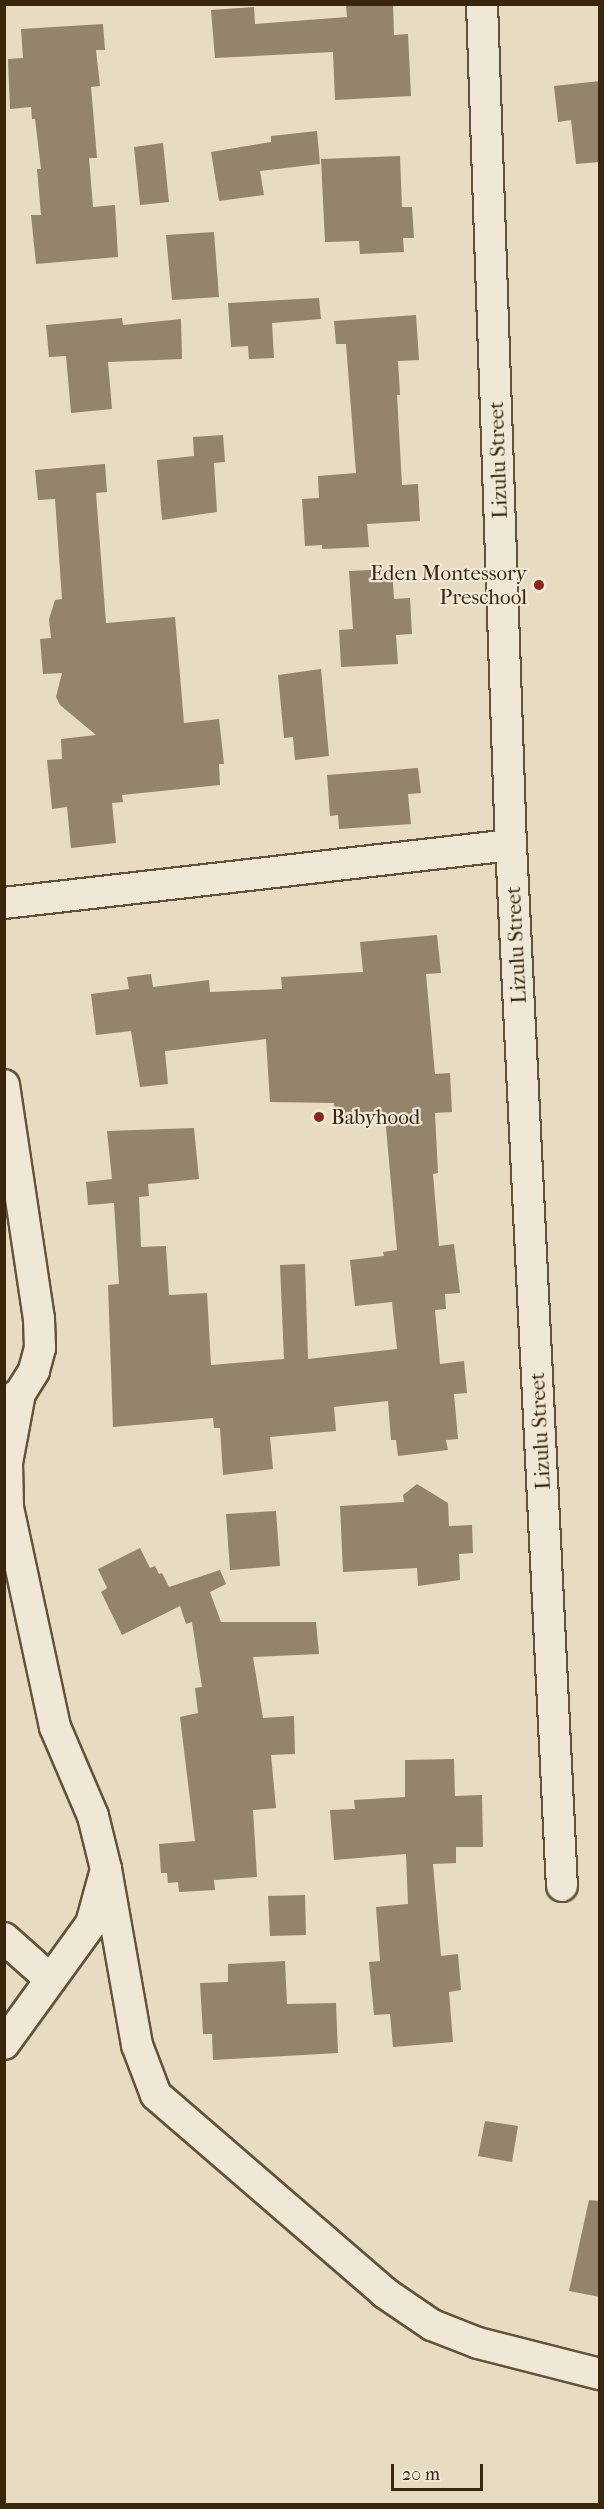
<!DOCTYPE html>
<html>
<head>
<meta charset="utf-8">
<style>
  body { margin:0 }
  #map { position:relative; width:604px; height:2509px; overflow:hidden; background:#e7dbc2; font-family:"IM FELL French Canon",serif }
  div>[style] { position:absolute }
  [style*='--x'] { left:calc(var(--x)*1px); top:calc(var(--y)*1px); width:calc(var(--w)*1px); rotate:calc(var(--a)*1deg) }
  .building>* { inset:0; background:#93846b }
  .roads { filter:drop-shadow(2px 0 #64533a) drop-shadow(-2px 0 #64533a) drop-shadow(0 2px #64533a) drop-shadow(0 -2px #64533a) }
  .minor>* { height:30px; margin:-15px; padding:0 15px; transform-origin:15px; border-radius:15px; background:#efe8d7 }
  .dots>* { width:16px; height:16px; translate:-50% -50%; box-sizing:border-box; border:3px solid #efe8d7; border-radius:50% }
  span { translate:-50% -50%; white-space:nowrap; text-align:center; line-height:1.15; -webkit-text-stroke:4.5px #efe8d7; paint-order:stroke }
  .street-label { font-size:21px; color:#39260d }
  .poi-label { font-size:21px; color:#39260d }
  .right { translate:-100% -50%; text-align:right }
  .left { translate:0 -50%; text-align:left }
  .frame { position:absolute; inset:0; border:6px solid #39260d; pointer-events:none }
  .scale { position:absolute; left:391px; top:2464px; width:92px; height:27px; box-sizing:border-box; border:3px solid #39260d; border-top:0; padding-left:8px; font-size:18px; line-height:21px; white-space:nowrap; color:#39260d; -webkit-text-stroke:4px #efe8d7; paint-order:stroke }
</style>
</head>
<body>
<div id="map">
  <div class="building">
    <div style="clip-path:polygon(346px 4px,393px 4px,394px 35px,408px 34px,411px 96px,335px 100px,333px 52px,215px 58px,211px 10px,254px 7px,255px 24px,347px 17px)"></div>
    <div style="clip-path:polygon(103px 24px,105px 50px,96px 50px,100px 86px,91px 87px,97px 158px,89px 158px,93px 207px,115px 205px,118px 257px,36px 264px,31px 215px,41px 215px,37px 169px,41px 169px,35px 119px,32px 119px,31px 107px,10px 109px,8px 59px,23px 58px,21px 29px)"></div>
    <div style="clip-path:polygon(600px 81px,600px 162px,576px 164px,571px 120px,558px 122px,554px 86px)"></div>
    <div style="clip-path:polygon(317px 131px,320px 164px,260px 171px,264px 195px,219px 201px,211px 152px,271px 142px,271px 136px)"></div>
    <div style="clip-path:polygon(163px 143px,169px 202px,140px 205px,134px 147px)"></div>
    <div style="clip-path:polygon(400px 156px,402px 207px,412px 207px,414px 238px,403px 238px,404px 252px,360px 254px,359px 241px,325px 242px,321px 159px)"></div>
    <div style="clip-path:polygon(214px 232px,219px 297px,172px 300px,166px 235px)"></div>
    <div style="clip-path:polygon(319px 298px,321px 319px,272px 323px,274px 358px,249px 359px,248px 346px,231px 347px,228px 303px)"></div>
    <div style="clip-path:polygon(416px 315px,419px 360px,398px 361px,400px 395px,397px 395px,402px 485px,418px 484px,420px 521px,367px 524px,369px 547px,322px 549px,322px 545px,305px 546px,302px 499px,319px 498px,318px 476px,356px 473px,346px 344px,336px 344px,334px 321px)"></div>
    <div style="clip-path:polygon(122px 318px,123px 325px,181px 319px,182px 359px,108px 362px,112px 409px,71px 413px,66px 356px,49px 357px,46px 325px)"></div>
    <div style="clip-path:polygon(223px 435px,225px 462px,214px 463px,217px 512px,162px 520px,157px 460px,194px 456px,193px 437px)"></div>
    <div style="clip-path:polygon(105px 464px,107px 492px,96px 493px,106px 623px,175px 617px,184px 723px,219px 719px,224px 764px,219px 764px,220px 785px,122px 795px,123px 802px,112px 803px,116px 843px,71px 848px,67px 807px,52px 809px,47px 760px,62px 759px,61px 739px,96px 735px,60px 705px,56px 697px,62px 673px,43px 674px,40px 639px,51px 638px,49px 619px,55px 600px,62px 599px,55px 499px,38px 500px,35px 470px)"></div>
    <div style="clip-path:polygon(392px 569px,394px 599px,410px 598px,412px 634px,396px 635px,398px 664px,341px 667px,339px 630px,353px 629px,349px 571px)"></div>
    <div style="clip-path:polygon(321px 669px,329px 756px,295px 760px,293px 737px,284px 738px,278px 675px)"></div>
    <div style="clip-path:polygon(418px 768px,421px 793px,408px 794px,411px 824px,339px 829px,338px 815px,330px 816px,327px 775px)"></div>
    <div style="clip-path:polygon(437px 935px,441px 973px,426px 974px,435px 1074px,450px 1073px,452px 1112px,435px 1113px,438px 1173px,433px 1174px,439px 1246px,454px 1244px,460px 1293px,445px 1294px,446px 1309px,435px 1310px,440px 1364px,464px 1361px,467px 1393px,454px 1394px,458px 1439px,446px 1440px,448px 1450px,398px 1456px,396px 1440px,391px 1440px,388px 1401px,334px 1407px,336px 1431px,270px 1437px,273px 1469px,223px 1475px,220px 1428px,214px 1428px,213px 1418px,113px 1427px,108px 1285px,119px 1284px,114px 1203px,88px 1205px,86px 1182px,112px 1179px,107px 1131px,194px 1128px,199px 1179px,148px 1184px,149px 1196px,139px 1197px,141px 1247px,166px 1246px,169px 1295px,207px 1293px,211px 1365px,284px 1359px,280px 1265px,305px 1264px,308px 1359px,397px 1349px,392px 1302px,355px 1306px,350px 1260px,384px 1256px,383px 1252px,397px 1250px,385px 1116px,335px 1119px,334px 1103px,270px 1102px,266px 1039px,165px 1051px,168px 1084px,140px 1087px,131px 1031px,96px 1035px,91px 994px,129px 989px,127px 977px,151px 974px,153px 987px,209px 980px,210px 992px,282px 989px,281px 977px,363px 972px,360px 942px)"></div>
    <div style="clip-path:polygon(417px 1484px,448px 1503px,449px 1526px,472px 1525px,473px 1553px,459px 1554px,460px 1580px,418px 1586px,417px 1568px,343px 1572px,340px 1506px,404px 1502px,403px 1495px)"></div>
    <div style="clip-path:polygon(276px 1511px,280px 1566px,230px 1570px,226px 1514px)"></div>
    <div style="clip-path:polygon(140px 1548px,150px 1568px,155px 1566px,159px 1574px,162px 1573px,169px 1587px,220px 1570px,226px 1584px,210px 1592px,221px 1622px,316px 1622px,319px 1654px,253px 1657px,263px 1718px,294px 1716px,295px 1754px,271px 1755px,276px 1808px,253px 1810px,257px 1877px,214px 1880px,215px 1890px,179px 1892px,178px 1882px,168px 1883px,167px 1873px,161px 1873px,159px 1844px,195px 1841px,180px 1717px,198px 1713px,195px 1688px,202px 1687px,192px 1622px,186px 1624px,180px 1606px,122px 1635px,101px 1592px,107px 1588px,98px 1569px)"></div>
    <div style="clip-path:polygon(454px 1759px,455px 1796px,482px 1795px,483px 1847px,456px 1847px,456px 1863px,433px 1864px,441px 1956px,458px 1954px,461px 1990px,449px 1992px,453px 2042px,393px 2047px,390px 2014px,374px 2015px,369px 1962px,380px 1961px,376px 1907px,408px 1904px,406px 1854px,334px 1860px,330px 1810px,355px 1809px,354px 1800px,405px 1797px,405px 1760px)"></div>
    <div style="clip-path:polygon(305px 1895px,306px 1935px,270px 1936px,268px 1896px)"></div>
    <div style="clip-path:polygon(285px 1961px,287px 2004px,336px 2003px,338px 2053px,213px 2060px,212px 2034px,203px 2034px,200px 1983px,228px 1982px,228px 1964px)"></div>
    <div style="clip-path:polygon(485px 2121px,518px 2126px,512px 2162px,478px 2156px)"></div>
    <div style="clip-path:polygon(589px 2200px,600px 2201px,600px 2297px,569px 2291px)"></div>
  </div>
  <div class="roads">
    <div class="minor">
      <div style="--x:482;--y:4;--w:841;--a:88.03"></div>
      <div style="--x:511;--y:845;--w:1042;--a:87.2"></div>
      <div style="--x:4;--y:903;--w:510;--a:-6.53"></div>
      <div style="--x:4;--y:1085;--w:237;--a:81.5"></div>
      <div style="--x:39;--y:1319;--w:29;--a:88"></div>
      <div style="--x:40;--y:1348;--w:24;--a:105"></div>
      <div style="--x:34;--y:1371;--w:26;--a:122"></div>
      <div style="--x:20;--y:1393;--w:19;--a:145"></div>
      <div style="--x:106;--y:1869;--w:179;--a:80"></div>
      <div style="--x:137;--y:2045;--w:53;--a:69.2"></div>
      <div style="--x:156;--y:2095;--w:303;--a:40.8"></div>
      <div style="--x:385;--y:2293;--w:57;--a:34.2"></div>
      <div style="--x:432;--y:2325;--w:49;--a:21.4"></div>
      <div style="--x:478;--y:2343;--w:126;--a:14.3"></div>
      <div style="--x:4;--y:1938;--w:62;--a:41.7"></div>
      <div style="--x:4;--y:2044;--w:148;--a:-54.1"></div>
      <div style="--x:91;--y:1924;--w:57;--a:-74.7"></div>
      <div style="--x:106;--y:1869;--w:55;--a:-103.8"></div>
      <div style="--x:93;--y:1816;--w:97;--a:-113.1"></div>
      <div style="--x:55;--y:1727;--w:225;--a:-102.1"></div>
      <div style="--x:8;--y:1507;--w:44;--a:-91.3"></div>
      <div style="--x:7;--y:1463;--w:71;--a:-79.5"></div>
    </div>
  </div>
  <div class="dots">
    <div style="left:539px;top:585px;background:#8f2418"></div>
    <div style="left:319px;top:1117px;background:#8f2418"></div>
  </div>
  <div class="street-label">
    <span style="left:498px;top:460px;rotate:-92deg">Lizulu Street</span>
    <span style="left:516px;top:945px;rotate:-93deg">Lizulu Street</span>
    <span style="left:540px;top:1431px;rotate:-93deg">Lizulu Street</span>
  </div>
  <div class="poi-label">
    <span class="right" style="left:527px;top:585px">Eden Montessory<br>Preschool</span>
    <span class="left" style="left:331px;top:1117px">Babyhood</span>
  </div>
  <div class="frame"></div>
  <div class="scale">20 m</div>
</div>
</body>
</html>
